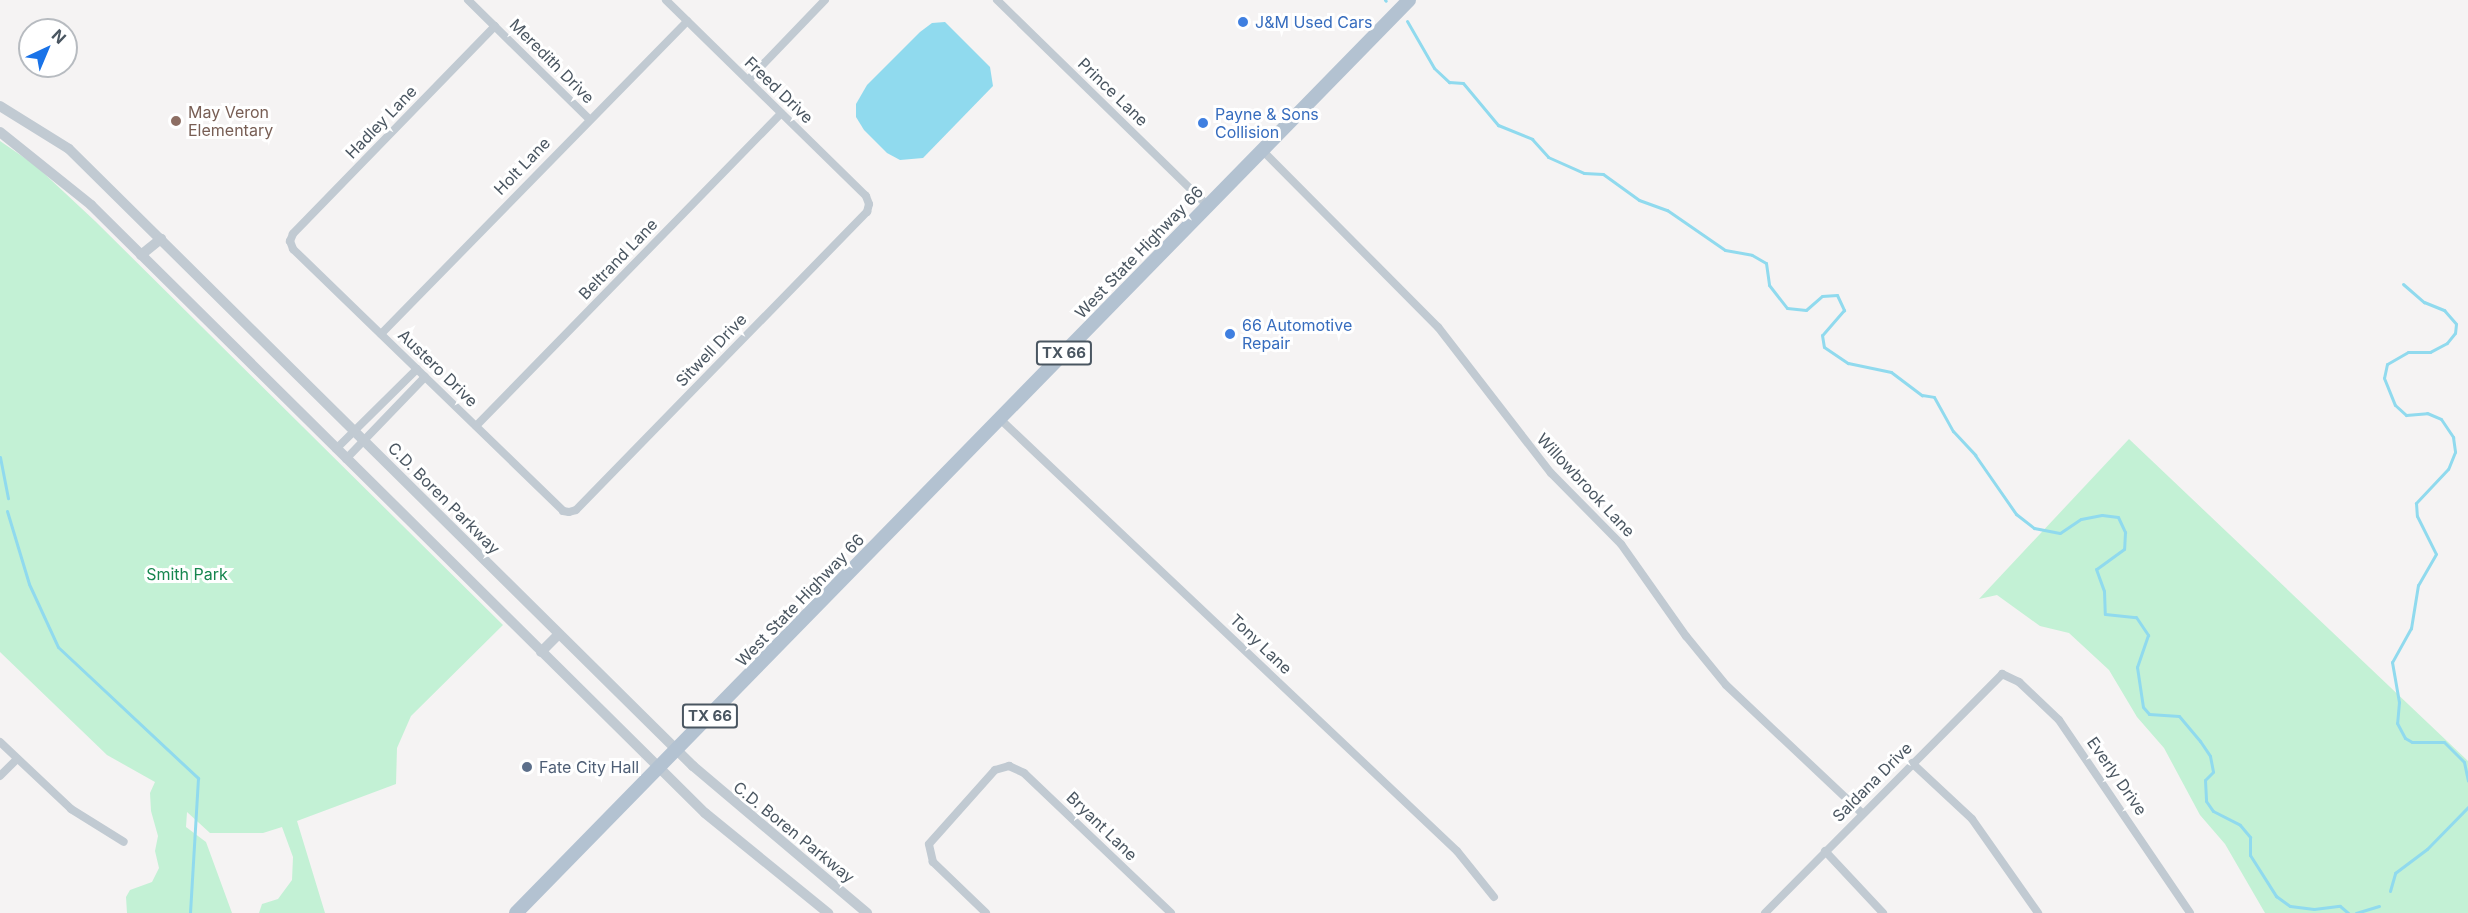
<!DOCTYPE html>
<html>
<head>
<meta charset="utf-8">
<style>
  body { margin:0 }
  #map { position:relative; width:2468px; height:913px; overflow:hidden; background:#f5f3f3; font-family:Inter,sans-serif }
  div>[style] { position:absolute }
  [style*='--x'] { left:calc(var(--x)*1px); top:calc(var(--y)*1px); width:calc(var(--w)*1px); rotate:calc(var(--a)*1deg) }
  .green>* { inset:0; background:#c3f1d5 }
  .water>* { inset:0; background:#90daee }
  .stream>* { height:3px; margin:-1.5px; padding:0 1.5px; transform-origin:1.5px; border-radius:1.5px; background:#90daee }
  .minor>* { height:8px; margin:-4px; padding:0 4px; transform-origin:4px; border-radius:4px; background:#c1cad2 }
  .tertiary>* { height:10px; margin:-5px; padding:0 5px; transform-origin:5px; border-radius:5px; background:#c1cad2 }
  .primary>* { height:14px; margin:-7px; padding:0 7px; transform-origin:7px; border-radius:7px; background:#b3c2d1 }
  .dots>* { width:16px; height:16px; translate:-50% -50%; box-sizing:border-box; border:3px solid #fff; border-radius:50% }
  span { translate:-50% -50%; white-space:nowrap; text-align:center; line-height:1.15; -webkit-text-stroke:6px #fff; paint-order:stroke }
  .shield-label span { padding:2px 4px; background:#fff; border:2px solid; border-radius:4px; -webkit-text-stroke-width:0 }
  .shield-label { font-size:15px; color:#4a5661; font-weight:700 }
  .shop-label { font-size:16px; color:#366cbe }
  .left { translate:0 -50%; text-align:left }
  .street-label { font-size:16px; color:#4a5661 }
  .education-label { font-size:16px; color:#785e54 }
  .park-label { font-size:16px; color:#17864f }
  .service-label { font-size:16px; color:#4e5e75 }
  .north { position:absolute; left:18px; top:18px; width:60px; height:60px; box-sizing:border-box; background:#fff; border:2px solid #b7bbc0; border-radius:50%; rotate:44deg; font-size:16px; font-weight:700; line-height:24px; text-align:center; color:#4a5661 }
  .north::after { content:''; display:block; margin:auto; width:21px; height:27px; background:#1a73e8; clip-path:polygon(50% 0,100% 100%,50% 72%,0 100%) }
</style>
</head>
<body>
<div id="map">
  <div class="green">
    <div style="clip-path:polygon(0 141px,35px 165px,95px 221px,503px 625px,411px 716px,397px 748px,396px 784px,297px 821px,325px 913px,259px 913px,262px 904px,278px 899px,292px 880px,293px 857px,282px 827px,263px 833px,210px 833px,187px 812px,186px 827px,206px 842px,232px 913px,127px 913px,126px 897px,130px 890px,152px 882px,159px 868px,155px 851px,158px 836px,151px 811px,150px 793px,155px 782px,107px 755px,0 652px)"></div>
    <div style="clip-path:polygon(2129px 439px,2468px 761px,2468px 913px,2265px 913px,2225px 844px,2200px 815px,2164px 748px,2137px 717px,2109px 670px,2069px 633px,2040px 626px,1997px 595px,1979px 599px)"></div>
  </div>
  <div class="water">
    <div style="clip-path:polygon(945px 22px,990px 67px,993px 86px,923px 158px,900px 160px,887px 153px,864px 130px,856px 117px,856px 104px,867px 85px,920px 32px,932px 23px)"></div>
  </div>
  <div class="stream">
    <div style="--x:1385;--y:0;--w:1;--a:45"></div>
    <div style="--x:1407;--y:21;--w:54;--a:60.1"></div>
    <div style="--x:1434;--y:68;--w:21;--a:43"></div>
    <div style="--x:1449;--y:82;--w:14;--a:4"></div>
    <div style="--x:1463;--y:83;--w:55;--a:50.2"></div>
    <div style="--x:1498;--y:125;--w:37;--a:22"></div>
    <div style="--x:1532;--y:139;--w:24;--a:48"></div>
    <div style="--x:1548;--y:157;--w:39;--a:24"></div>
    <div style="--x:1584;--y:173;--w:19;--a:3"></div>
    <div style="--x:1603;--y:174;--w:44;--a:35.8"></div>
    <div style="--x:1639;--y:200;--w:30;--a:20"></div>
    <div style="--x:1667;--y:210;--w:70;--a:34.6"></div>
    <div style="--x:1725;--y:250;--w:27;--a:10"></div>
    <div style="--x:1752;--y:255;--w:16;--a:30"></div>
    <div style="--x:1766;--y:263;--w:22;--a:82"></div>
    <div style="--x:1769;--y:285;--w:29;--a:52"></div>
    <div style="--x:1787;--y:308;--w:19;--a:6"></div>
    <div style="--x:1806;--y:310;--w:21;--a:-41"></div>
    <div style="--x:1822;--y:296;--w:15;--a:-4"></div>
    <div style="--x:1837;--y:295;--w:17;--a:65"></div>
    <div style="--x:1844;--y:310;--w:33;--a:131"></div>
    <div style="--x:1822;--y:335;--w:12;--a:81"></div>
    <div style="--x:1824;--y:347;--w:29;--a:34"></div>
    <div style="--x:1848;--y:363;--w:44;--a:11.8"></div>
    <div style="--x:1891;--y:372;--w:39;--a:37"></div>
    <div style="--x:1922;--y:395;--w:12;--a:9"></div>
    <div style="--x:1934;--y:397;--w:39;--a:61"></div>
    <div style="--x:1953;--y:431;--w:33;--a:47"></div>
    <div style="--x:1975;--y:455;--w:72;--a:55.2"></div>
    <div style="--x:2016;--y:514;--w:23;--a:38"></div>
    <div style="--x:2034;--y:528;--w:26;--a:11"></div>
    <div style="--x:2060;--y:533;--w:25;--a:-34"></div>
    <div style="--x:2081;--y:519;--w:21;--a:-11"></div>
    <div style="--x:2102;--y:515;--w:16;--a:7"></div>
    <div style="--x:2118;--y:517;--w:17;--a:65"></div>
    <div style="--x:2125;--y:532;--w:17;--a:93"></div>
    <div style="--x:2124;--y:549;--w:34;--a:144"></div>
    <div style="--x:2096;--y:569;--w:23;--a:70"></div>
    <div style="--x:2104;--y:591;--w:23;--a:88"></div>
    <div style="--x:2105;--y:614;--w:31;--a:6"></div>
    <div style="--x:2136;--y:617;--w:22;--a:56"></div>
    <div style="--x:2148;--y:635;--w:34;--a:109"></div>
    <div style="--x:2137;--y:667;--w:40;--a:81.5"></div>
    <div style="--x:2143;--y:707;--w:9;--a:49"></div>
    <div style="--x:2149;--y:714;--w:30;--a:4"></div>
    <div style="--x:2179;--y:716;--w:33;--a:50"></div>
    <div style="--x:2200;--y:741;--w:18;--a:56"></div>
    <div style="--x:2210;--y:756;--w:16;--a:79"></div>
    <div style="--x:2213;--y:772;--w:11;--a:135"></div>
    <div style="--x:2205;--y:780;--w:21;--a:87"></div>
    <div style="--x:2206;--y:801;--w:12;--a:55"></div>
    <div style="--x:2213;--y:811;--w:30;--a:27"></div>
    <div style="--x:2240;--y:825;--w:16;--a:50"></div>
    <div style="--x:2250;--y:837;--w:18;--a:90"></div>
    <div style="--x:2250;--y:855;--w:49;--a:57.6"></div>
    <div style="--x:2276;--y:896;--w:17;--a:36"></div>
    <div style="--x:2290;--y:906;--w:24;--a:7"></div>
    <div style="--x:2314;--y:909;--w:26;--a:-7"></div>
    <div style="--x:2340;--y:906;--w:11;--a:41"></div>
    <div style="--x:2403;--y:284;--w:28;--a:41"></div>
    <div style="--x:2424;--y:302;--w:22;--a:22"></div>
    <div style="--x:2444;--y:310;--w:18;--a:49"></div>
    <div style="--x:2456;--y:324;--w:9;--a:96"></div>
    <div style="--x:2455;--y:333;--w:13;--a:129"></div>
    <div style="--x:2447;--y:343;--w:19;--a:152"></div>
    <div style="--x:2430;--y:352;--w:22;--a:180"></div>
    <div style="--x:2408;--y:352;--w:24;--a:150"></div>
    <div style="--x:2387;--y:364;--w:14;--a:102"></div>
    <div style="--x:2384;--y:378;--w:29;--a:68"></div>
    <div style="--x:2395;--y:405;--w:15;--a:42"></div>
    <div style="--x:2406;--y:415;--w:21;--a:-5"></div>
    <div style="--x:2427;--y:413;--w:15;--a:23"></div>
    <div style="--x:2441;--y:419;--w:22;--a:56"></div>
    <div style="--x:2453;--y:437;--w:15;--a:82"></div>
    <div style="--x:2455;--y:452;--w:18;--a:112"></div>
    <div style="--x:2448;--y:469;--w:47;--a:133.3"></div>
    <div style="--x:2416;--y:503;--w:13;--a:86"></div>
    <div style="--x:2417;--y:516;--w:42;--a:63.4"></div>
    <div style="--x:2436;--y:554;--w:36;--a:120"></div>
    <div style="--x:2418;--y:585;--w:44;--a:99.2"></div>
    <div style="--x:2411;--y:628;--w:39;--a:119"></div>
    <div style="--x:2392;--y:662;--w:41;--a:80.1"></div>
    <div style="--x:2399;--y:702;--w:21;--a:95"></div>
    <div style="--x:2397;--y:723;--w:17;--a:62"></div>
    <div style="--x:2405;--y:738;--w:8;--a:30"></div>
    <div style="--x:2412;--y:742;--w:32;--a:0"></div>
    <div style="--x:2444;--y:742;--w:28;--a:45"></div>
    <div style="--x:2464;--y:762;--w:19;--a:78"></div>
    <div style="--x:0;--y:457;--w:42;--a:79"></div>
    <div style="--x:7;--y:511;--w:76;--a:73.2"></div>
    <div style="--x:29;--y:584;--w:69;--a:65.3"></div>
    <div style="--x:58;--y:647;--w:192;--a:43.1"></div>
    <div style="--x:198;--y:778;--w:135;--a:93.4"></div>
    <div style="--x:2390;--y:891;--w:19;--a:-74"></div>
    <div style="--x:2395;--y:873;--w:40;--a:-37"></div>
    <div style="--x:2427;--y:849;--w:59;--a:-45.7"></div>
    <div style="--x:2356;--y:913;--w:24;--a:-17"></div>
  </div>
  <div class="minor">
    <div style="--x:468;--y:0;--w:170;--a:44.5"></div>
    <div style="--x:997;--y:0;--w:295;--a:44.3"></div>
    <div style="--x:495;--y:26;--w:290;--a:134.2"></div>
    <div style="--x:293;--y:234;--w:8;--a:113"></div>
    <div style="--x:290;--y:241;--w:9;--a:69"></div>
    <div style="--x:293;--y:249;--w:376;--a:44.1"></div>
    <div style="--x:563;--y:511;--w:6;--a:9"></div>
    <div style="--x:569;--y:512;--w:7;--a:-16"></div>
    <div style="--x:576;--y:510;--w:417;--a:-45.7"></div>
    <div style="--x:867;--y:212;--w:8;--a:-76"></div>
    <div style="--x:869;--y:204;--w:9;--a:-111"></div>
    <div style="--x:866;--y:196;--w:280;--a:-135.6"></div>
    <div style="--x:748;--y:80;--w:111;--a:-46.1"></div>
    <div style="--x:1262;--y:150;--w:250;--a:45.2"></div>
    <div style="--x:1438;--y:327;--w:185;--a:52.3"></div>
    <div style="--x:1551;--y:473;--w:100;--a:45.4"></div>
    <div style="--x:1621;--y:544;--w:113;--a:54.8"></div>
    <div style="--x:1686;--y:636;--w:63;--a:50.8"></div>
    <div style="--x:1726;--y:685;--w:187;--a:43.3"></div>
    <div style="--x:381;--y:334;--w:438;--a:-45.6"></div>
    <div style="--x:1000;--y:419;--w:629;--a:43.39"></div>
    <div style="--x:1457;--y:851;--w:59;--a:51.2"></div>
    <div style="--x:476;--y:426;--w:437;--a:-45.7"></div>
    <div style="--x:336;--y:449;--w:114;--a:-44.6"></div>
    <div style="--x:346;--y:459;--w:114;--a:-46.1"></div>
    <div style="--x:0;--y:742;--w:98;--a:43.3"></div>
    <div style="--x:71;--y:809;--w:62;--a:31.9"></div>
    <div style="--x:1912;--y:763;--w:82;--a:43"></div>
    <div style="--x:1972;--y:819;--w:115;--a:54.9"></div>
    <div style="--x:0;--y:776;--w:24;--a:-45"></div>
    <div style="--x:1825;--y:851;--w:85;--a:46.9"></div>
    <div style="--x:986;--y:913;--w:74;--a:-136.1"></div>
    <div style="--x:933;--y:862;--w:18;--a:-103"></div>
    <div style="--x:929;--y:844;--w:99;--a:-48.3"></div>
    <div style="--x:995;--y:770;--w:15;--a:-16"></div>
    <div style="--x:1009;--y:766;--w:17;--a:25"></div>
    <div style="--x:1024;--y:773;--w:203;--a:43.6"></div>
    <div style="--x:1765;--y:913;--w:337;--a:-45.2"></div>
    <div style="--x:2002;--y:674;--w:19;--a:25"></div>
    <div style="--x:2019;--y:682;--w:55;--a:43.5"></div>
    <div style="--x:2059;--y:720;--w:233;--a:55.8"></div>
  </div>
  <div class="tertiary">
    <div style="--x:0;--y:106;--w:81;--a:31.9"></div>
    <div style="--x:69;--y:149;--w:878;--a:44.68"></div>
    <div style="--x:693;--y:766;--w:228;--a:40.2"></div>
    <div style="--x:0;--y:132;--w:117;--a:38.7"></div>
    <div style="--x:91;--y:205;--w:864;--a:44.72"></div>
    <div style="--x:705;--y:813;--w:159;--a:39.1"></div>
    <div style="--x:141;--y:255;--w:26;--a:-39"></div>
    <div style="--x:541;--y:652;--w:25;--a:-45"></div>
  </div>
  <div class="primary">
    <div style="--x:516;--y:913;--w:1277;--a:-45.63"></div>
  </div>
  <div class="dots">
    <div style="left:1243px;top:22px;background:#3f7fe0"></div>
    <div style="left:176px;top:121px;background:#8d6e63"></div>
    <div style="left:1203px;top:123px;background:#3f7fe0"></div>
    <div style="left:1230px;top:334px;background:#3f7fe0"></div>
    <div style="left:527px;top:767px;background:#5c6f8a"></div>
  </div>
  <div class="shield-label">
    <span style="left:1064px;top:353px">TX 66</span>
    <span style="left:710px;top:716px">TX 66</span>
  </div>
  <div class="shop-label">
    <span class="left" style="left:1255px;top:22px">J&amp;M Used Cars</span>
    <span class="left" style="left:1215px;top:123px">Payne &amp; Sons<br>Collision</span>
    <span class="left" style="left:1242px;top:334px">66 Automotive<br>Repair</span>
  </div>
  <div class="street-label">
    <span style="left:552px;top:61px;rotate:45deg">Meredith Drive</span>
    <span style="left:779px;top:90px;rotate:44deg">Freed Drive</span>
    <span style="left:1113px;top:92px;rotate:44deg">Prince Lane</span>
    <span style="left:381px;top:122px;rotate:-46deg">Hadley Lane</span>
    <span style="left:522px;top:166px;rotate:-46deg">Holt Lane</span>
    <span style="left:1139px;top:252px;rotate:-46deg">West State Highway 66</span>
    <span style="left:618px;top:259px;rotate:-46deg">Beltrand Lane</span>
    <span style="left:711px;top:350px;rotate:-46deg">Sitwell Drive</span>
    <span style="left:438px;top:368px;rotate:44deg">Austero Drive</span>
    <span style="left:1586px;top:485px;rotate:47deg">Willowbrook Lane</span>
    <span style="left:444px;top:498px;rotate:45deg">C.D. Boren Parkway</span>
    <span style="left:800px;top:600px;rotate:-46deg">West State Highway 66</span>
    <span style="left:1261px;top:644px;rotate:44deg">Tony Lane</span>
    <span style="left:2117px;top:776px;rotate:55deg">Everly Drive</span>
    <span style="left:1872px;top:782px;rotate:-45deg">Saldana Drive</span>
    <span style="left:1102px;top:826px;rotate:44deg">Bryant Lane</span>
    <span style="left:794px;top:832px;rotate:39deg">C.D. Boren Parkway</span>
  </div>
  <div class="education-label">
    <span class="left" style="left:188px;top:121px">May Veron<br>Elementary</span>
  </div>
  <div class="park-label">
    <span style="left:187px;top:574px">Smith Park</span>
  </div>
  <div class="service-label">
    <span class="left" style="left:539px;top:767px">Fate City Hall</span>
  </div>
  <div class="north">N</div>
</div>
</body>
</html>
